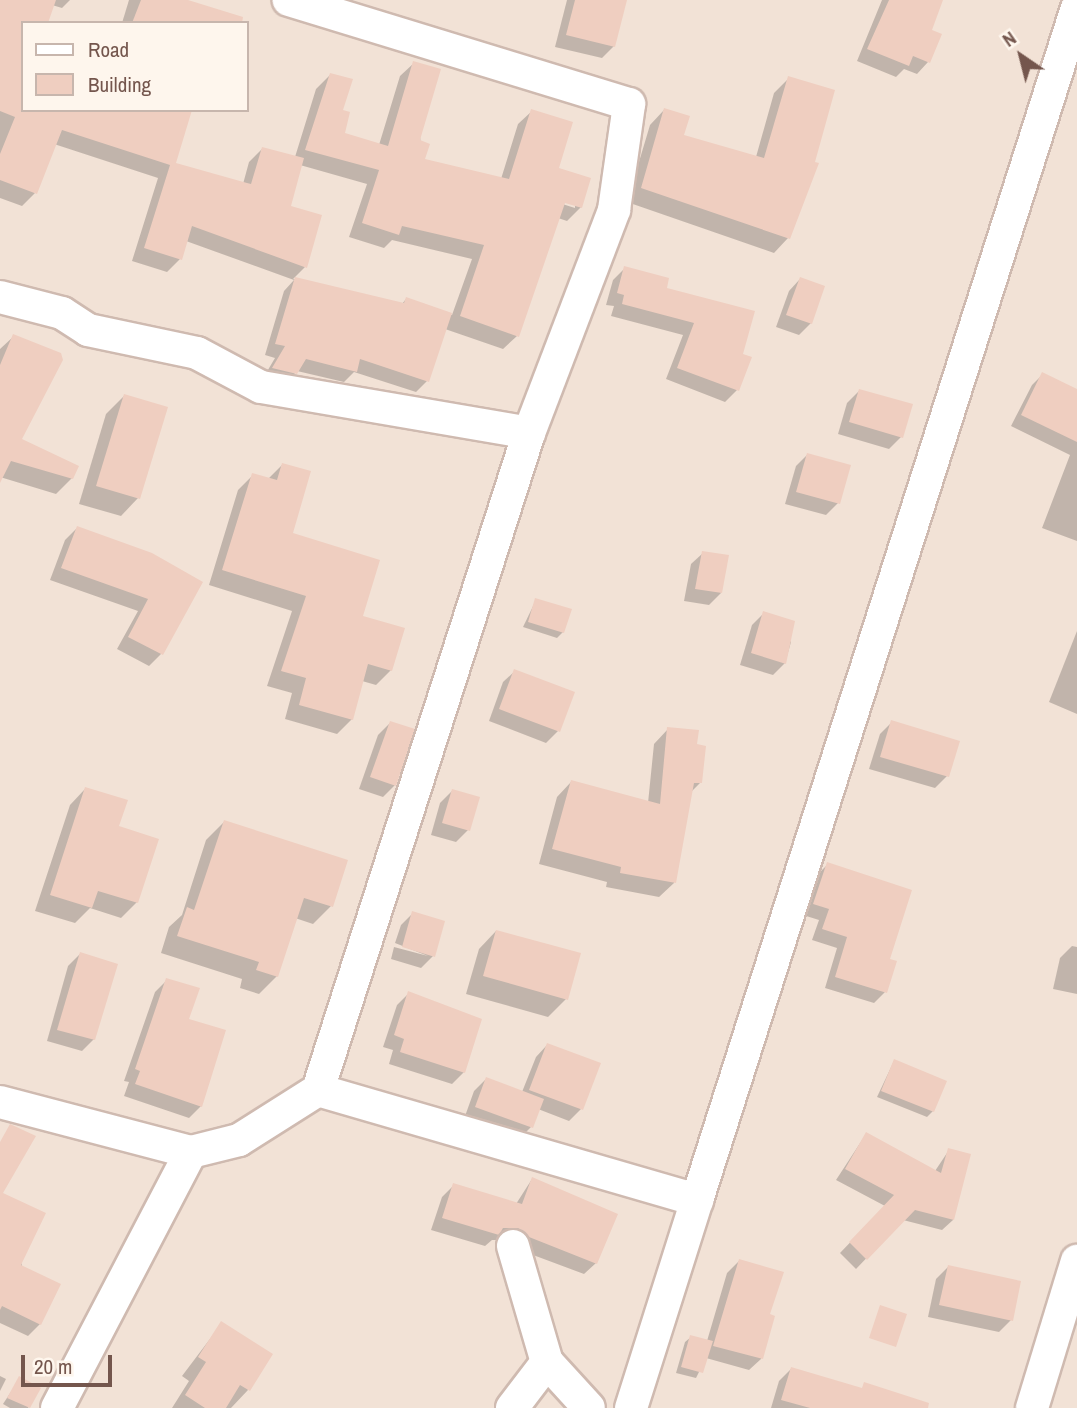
<!DOCTYPE html>
<html>
<head>
<meta charset="utf-8">
<style>
  body { margin:0 }
  #map { position:relative; width:1077px; height:1408px; overflow:hidden; background:#fbf1e7; font-family:"Archivo Narrow",sans-serif }
  div>[style] { position:absolute }
  [style*='--x'] { left:calc(var(--x)*1px); top:calc(var(--y)*1px); width:calc(var(--w)*1px); rotate:calc(var(--a)*1deg) }
  .residential>* { inset:0; background:#f2e2d6 }
  .shadow>* { inset:0; background:#0003 }
  .building>* { inset:0; background:#efcec0 }
  .roads { filter:drop-shadow(2px 0 #cfbab0) drop-shadow(-2px 0 #cfbab0) drop-shadow(0 2px #cfbab0) drop-shadow(0 -2px #cfbab0) }
  .minor>* { height:32px; margin:-16px; padding:0 16px; transform-origin:16px; border-radius:16px; background:#fff }
  span { translate:-50% -50%; white-space:nowrap; text-align:center; line-height:1.15; -webkit-text-stroke:5px #fef6ed; paint-order:stroke }
  .legend { position:absolute; left:21px; top:21px; width:228px; height:91px; box-sizing:border-box; background:#fef6ed; border:2px solid #c7b6ad; margin:0; padding:9px 12px; list-style:none; font-size:21px; color:#74564d }
  .legend li { display:flex; align-items:center; gap:14px; height:35px }
  .legend b { width:35px; border:2px solid #c7b6ad }
  .north { position:absolute; left:986px; top:21px; width:70px; height:70px; -webkit-text-stroke:5px #fef6ed; paint-order:stroke; rotate:325deg; font-size:19px; font-weight:700; line-height:28px; text-align:center; color:#74564d }
  .north::after { content:''; display:block; margin:auto; width:24px; height:32px; background:#74564d; clip-path:polygon(50% 0,100% 100%,50% 72%,0 100%) }
  .scale { position:absolute; left:21px; top:1355px; width:91px; height:32px; box-sizing:border-box; border:4px solid #74564d; border-top:0; padding-left:9px; font-size:21px; line-height:24px; white-space:nowrap; color:#74564d; -webkit-text-stroke:5px #fef6ed; paint-order:stroke }
</style>
</head>
<body>
<div id="map">
  <div class="residential">
    <div style="clip-path:polygon(evenodd,0 0,1077px 0,1077px 1408px,0 1408px,0 0,23px 23px,247px 23px,247px 110px,23px 110px,23px 23px)"></div>
  </div>
  <div class="shadow">
    <div style="clip-path:polygon(evenodd,0 0,70px 0,62px 8px,52px 5px,23px 23px,23px 110px,174px 164px,243px 184px,249px 162px,262px 149px,295px 157px,316px 89px,330px 75px,343px 134px,379px 145px,400px 76px,414px 63px,422px 160px,501px 179px,518px 124px,532px 111px,557px 170px,581px 207px,567px 221px,558px 218px,517px 336px,503px 349px,445px 329px,427px 381px,416px 392px,354px 372px,344px 382px,297px 371px,284px 385px,262px 380px,275px 358px,265px 355px,284px 291px,294px 280px,186px 241px,180px 259px,167px 272px,132px 261px,158px 178px,54px 144px,35px 193px,22px 206px,0 198px,0 0,300px 165px,367px 184px,349px 237px,384px 248px,392px 240px,472px 259px,452px 315px,406px 299px,402px 304px,293px 279px,305px 267px,289px 207px,300px 165px,0 0,557px 199px,575px 204px,575px 208px,556px 202px,557px 199px)"></div>
    <div style="clip-path:polygon(129px 0,183px 0,175px 23px,122px 23px)"></div>
    <div style="clip-path:polygon(567px 0,625px 0,614px 46px,602px 58px,555px 47px)"></div>
    <div style="clip-path:polygon(882px 0,941px 0,929px 31px,928px 62px,917px 74px,904px 69px,896px 77px,857px 61px)"></div>
    <div style="clip-path:polygon(789px 78px,812px 163px,817px 164px,788px 238px,774px 253px,627px 202px,650px 125px,664px 110px,682px 136px,756px 157px,774px 93px)"></div>
    <div style="clip-path:polygon(625px 268px,665px 289px,741px 355px,737px 390px,725px 402px,666px 379px,683px 335px,611px 316px,614px 306px,606px 305px,613px 280px)"></div>
    <div style="clip-path:polygon(800px 279px,811px 323px,799px 335px,776px 327px,789px 291px)"></div>
    <div style="clip-path:polygon(14px 336px,20px 440px,72px 478px,56px 494px,0 477px,0 349px)"></div>
    <div style="clip-path:polygon(1043px 374px,1077px 391px,1077px 541px,1042px 528px,1070px 455px,1011px 426px,1032px 385px)"></div>
    <div style="clip-path:polygon(859px 391px,901px 437px,889px 449px,838px 434px,847px 403px)"></div>
    <div style="clip-path:polygon(124px 396px,138px 498px,121px 516px,79px 504px,106px 414px)"></div>
    <div style="clip-path:polygon(808px 454px,838px 503px,826px 515px,785px 504px,796px 466px)"></div>
    <div style="clip-path:polygon(282px 465px,291px 534px,361px 617px,391px 670px,376px 685px,362px 681px,352px 719px,337px 734px,285px 719px,292px 693px,267px 686px,292px 611px,209px 585px,238px 490px,253px 475px,268px 479px)"></div>
    <div style="clip-path:polygon(77px 528px,200px 583px,161px 654px,149px 666px,117px 649px,138px 611px,50px 580px,65px 540px)"></div>
    <div style="clip-path:polygon(703px 553px,721px 593px,709px 605px,684px 601px,691px 564px)"></div>
    <div style="clip-path:polygon(536px 600px,563px 632px,557px 638px,523px 627px)"></div>
    <div style="clip-path:polygon(764px 613px,791px 642px,785px 663px,773px 675px,740px 665px,752px 625px)"></div>
    <div style="clip-path:polygon(1077px 631px,1077px 714px,1049px 702px)"></div>
    <div style="clip-path:polygon(515px 671px,558px 731px,546px 743px,489px 721px,503px 682px)"></div>
    <div style="clip-path:polygon(892px 722px,947px 776px,935px 788px,869px 769px,880px 734px)"></div>
    <div style="clip-path:polygon(390px 723px,395px 785px,383px 797px,359px 789px,378px 735px)"></div>
    <div style="clip-path:polygon(668px 729px,695px 745px,700px 783px,691px 792px,674px 883px,659px 897px,606px 887px,607px 882px,539px 864px,557px 797px,571px 782px,648px 803px,654px 744px)"></div>
    <div style="clip-path:polygon(85px 789px,117px 827px,137px 902px,121px 918px,90px 908px,75px 923px,35px 911px,70px 805px)"></div>
    <div style="clip-path:polygon(452px 791px,468px 830px,456px 842px,431px 835px,440px 803px)"></div>
    <div style="clip-path:polygon(224px 822px,331px 906px,313px 924px,295px 918px,277px 976px,259px 994px,240px 988px,242px 979px,161px 953px,169px 927px,182px 915px,206px 840px)"></div>
    <div style="clip-path:polygon(828px 864px,888px 961px,885px 992px,874px 1003px,825px 988px,837px 948px,812px 940px,819px 920px,803px 915px,817px 875px)"></div>
    <div style="clip-path:polygon(413px 913px,433px 956px,421px 968px,391px 959px,394px 947px,428px 956px,395px 943px,401px 925px)"></div>
    <div style="clip-path:polygon(496px 931px,566px 999px,548px 1017px,466px 994px,479px 949px)"></div>
    <div style="clip-path:polygon(1072px 946px,1077px 947px,1077px 994px,1053px 989px,1060px 958px)"></div>
    <div style="clip-path:polygon(80px 954px,94px 1039px,82px 1051px,47px 1041px,68px 966px)"></div>
    <div style="clip-path:polygon(167px 980px,187px 1020px,201px 1106px,189px 1118px,124px 1096px,129px 1082px,124px 1081px,155px 992px)"></div>
    <div style="clip-path:polygon(409px 993px,464px 1072px,452px 1084px,389px 1064px,393px 1050px,383px 1047px,397px 1005px)"></div>
    <div style="clip-path:polygon(547px 1045px,581px 1109px,569px 1121px,538px 1109px,531px 1127px,519px 1139px,464px 1119px,474px 1091px,486px 1079px,522px 1092px,536px 1057px)"></div>
    <div style="clip-path:polygon(894px 1061px,933px 1111px,927px 1117px,877px 1097px)"></div>
    <div style="clip-path:polygon(866px 1134px,935px 1171px,949px 1150px,953px 1220px,942px 1230px,903px 1220px,856px 1269px,840px 1253px,885px 1206px,836px 1180px)"></div>
    <div style="clip-path:polygon(532px 1179px,596px 1263px,584px 1274px,517px 1249px,506px 1240px,492px 1240px,485px 1246px,431px 1230px,442px 1197px,454px 1185px,516px 1204px)"></div>
    <div style="clip-path:polygon(0 1194px,40px 1324px,28px 1336px,0 1323px)"></div>
    <div style="clip-path:polygon(739px 1261px,768px 1315px,773px 1317px,761px 1359px,749px 1370px,706px 1358px,696px 1378px,676px 1373px,685px 1342px,691px 1337px,707px 1341px,727px 1273px)"></div>
    <div style="clip-path:polygon(948px 1267px,1011px 1320px,999px 1332px,928px 1317px,936px 1279px)"></div>
    <div style="clip-path:polygon(222px 1323px,248px 1390px,231px 1408px,172px 1408px,189px 1381px,182px 1376px)"></div>
    <div style="clip-path:polygon(791px 1369px,835px 1408px,771px 1408px,779px 1381px)"></div>
    <div style="clip-path:polygon(0 1376px,6px 1379px,0 1391px)"></div>
    <div style="clip-path:polygon(20px 1378px,39px 1389px,28px 1408px,10px 1408px,3px 1404px)"></div>
  </div>
  <div class="building">
    <div style="clip-path:polygon(0 0,56px 0,48px 23px,23px 23px,23px 110px,192px 110px,176px 163px,247px 183px,251px 184px,262px 147px,304px 158px,291px 206px,322px 215px,307px 268px,192px 226px,182px 260px,144px 248px,170px 165px,62px 130px,37px 194px,0 180px,0 154px,15px 117px,0 111px)"></div>
    <div style="clip-path:polygon(141px 0,188px 0,243px 17px,242px 23px,132px 23px)"></div>
    <div style="clip-path:polygon(575px 0,627px 0,615px 47px,566px 35px)"></div>
    <div style="clip-path:polygon(889px 0,943px 0,932px 30px,942px 34px,930px 63px,913px 56px,909px 66px,867px 49px)"></div>
    <div style="clip-path:polygon(413px 61px,441px 69px,420px 140px,430px 144px,425px 159px,509px 179px,531px 109px,573px 122px,559px 168px,591px 178px,582px 208px,565px 203px,519px 337px,460px 316px,484px 245px,402px 226px,399px 235px,362px 223px,379px 170px,305px 150px,330px 73px,353px 79px,343px 110px,350px 112px,345px 133px,388px 146px)"></div>
    <div style="clip-path:polygon(788px 76px,835px 90px,815px 162px,819px 163px,790px 239px,641px 188px,664px 108px,690px 116px,684px 135px,764px 158px)"></div>
    <div style="clip-path:polygon(624px 266px,669px 278px,667px 288px,755px 311px,743px 354px,752px 357px,739px 391px,677px 368px,694px 323px,622px 304px,624px 295px,617px 293px)"></div>
    <div style="clip-path:polygon(295px 277px,404px 303px,406px 297px,452px 313px,429px 382px,360px 359px,357px 372px,306px 359px,297px 374px,272px 368px,285px 346px,275px 344px)"></div>
    <div style="clip-path:polygon(800px 277px,825px 286px,812px 324px,786px 315px)"></div>
    <div style="clip-path:polygon(13px 334px,61px 353px,63px 360px,22px 439px,79px 466px,73px 479px,11px 461px,0 483px,0 365px)"></div>
    <div style="clip-path:polygon(1042px 372px,1077px 389px,1077px 442px,1021px 415px)"></div>
    <div style="clip-path:polygon(859px 389px,913px 404px,903px 438px,849px 422px)"></div>
    <div style="clip-path:polygon(124px 394px,168px 407px,140px 499px,96px 486px)"></div>
    <div style="clip-path:polygon(807px 453px,851px 465px,840px 504px,796px 492px)"></div>
    <div style="clip-path:polygon(282px 463px,311px 471px,293px 533px,380px 560px,363px 616px,405px 628px,392px 671px,368px 664px,353px 720px,299px 705px,306px 678px,281px 671px,306px 596px,222px 570px,252px 473px,277px 480px)"></div>
    <div style="clip-path:polygon(77px 526px,152px 553px,203px 582px,163px 655px,128px 637px,148px 599px,61px 568px)"></div>
    <div style="clip-path:polygon(702px 551px,729px 555px,722px 593px,695px 589px)"></div>
    <div style="clip-path:polygon(535px 598px,572px 609px,564px 633px,528px 622px)"></div>
    <div style="clip-path:polygon(763px 611px,795px 621px,786px 664px,751px 653px)"></div>
    <div style="clip-path:polygon(514px 669px,575px 692px,560px 732px,499px 709px)"></div>
    <div style="clip-path:polygon(891px 720px,960px 741px,949px 777px,880px 757px)"></div>
    <div style="clip-path:polygon(390px 721px,415px 729px,396px 786px,370px 777px)"></div>
    <div style="clip-path:polygon(667px 727px,699px 730px,697px 744px,706px 746px,702px 783px,694px 783px,676px 883px,620px 873px,621px 867px,552px 849px,571px 780px,660px 804px)"></div>
    <div style="clip-path:polygon(85px 787px,128px 800px,119px 826px,159px 839px,138px 903px,98px 891px,92px 908px,50px 895px)"></div>
    <div style="clip-path:polygon(452px 789px,480px 797px,470px 831px,442px 823px)"></div>
    <div style="clip-path:polygon(224px 820px,348px 860px,333px 907px,304px 898px,278px 977px,256px 970px,259px 962px,177px 936px,187px 907px,194px 910px)"></div>
    <div style="clip-path:polygon(827px 862px,912px 890px,890px 959px,897px 961px,887px 993px,835px 977px,847px 937px,822px 929px,829px 909px,813px 904px)"></div>
    <div style="clip-path:polygon(412px 911px,445px 921px,435px 957px,402px 947px)"></div>
    <div style="clip-path:polygon(496px 930px,581px 953px,568px 1000px,483px 976px)"></div>
    <div style="clip-path:polygon(80px 952px,118px 964px,95px 1040px,57px 1030px)"></div>
    <div style="clip-path:polygon(166px 978px,200px 988px,189px 1019px,226px 1030px,202px 1107px,135px 1084px,140px 1071px,135px 1069px)"></div>
    <div style="clip-path:polygon(408px 991px,482px 1019px,465px 1073px,400px 1052px,404px 1039px,394px 1035px)"></div>
    <div style="clip-path:polygon(547px 1043px,601px 1063px,583px 1110px,529px 1090px)"></div>
    <div style="clip-path:polygon(894px 1059px,947px 1081px,934px 1112px,881px 1091px)"></div>
    <div style="clip-path:polygon(486px 1077px,544px 1099px,533px 1128px,475px 1107px)"></div>
    <div style="clip-path:polygon(10px 1124px,36px 1136px,3px 1193px,46px 1213px,21px 1265px,61px 1284px,41px 1325px,2px 1306px,0 1310px,0 1142px)"></div>
    <div style="clip-path:polygon(866px 1132px,941px 1173px,948px 1148px,971px 1154px,954px 1220px,915px 1210px,867px 1260px,849px 1242px,894px 1195px,845px 1169px)"></div>
    <div style="clip-path:polygon(532px 1177px,618px 1214px,597px 1264px,529px 1237px,518px 1228px,503px 1228px,499px 1235px,442px 1218px,453px 1183px,522px 1204px)"></div>
    <div style="clip-path:polygon(739px 1259px,784px 1272px,770px 1314px,775px 1316px,763px 1359px,713px 1346px)"></div>
    <div style="clip-path:polygon(948px 1265px,1021px 1281px,1013px 1321px,939px 1305px)"></div>
    <div style="clip-path:polygon(880px 1305px,907px 1314px,896px 1347px,869px 1338px)"></div>
    <div style="clip-path:polygon(221px 1321px,273px 1354px,250px 1391px,240px 1385px,226px 1408px,205px 1408px,185px 1395px,206px 1362px,198px 1357px)"></div>
    <div style="clip-path:polygon(690px 1335px,713px 1341px,703px 1373px,681px 1367px)"></div>
    <div style="clip-path:polygon(791px 1367px,862px 1388px,864px 1382px,929px 1403px,928px 1408px,810px 1408px,781px 1400px)"></div>
    <div style="clip-path:polygon(19px 1376px,41px 1388px,30px 1408px,7px 1398px)"></div>
  </div>
  <div class="roads">
    <div class="minor">
      <div style="--x:0;--y:297;--w:64;--a:14.5"></div>
      <div style="--x:62;--y:313;--w:31;--a:33"></div>
      <div style="--x:88;--y:330;--w:111;--a:11.9"></div>
      <div style="--x:197;--y:353;--w:72;--a:28"></div>
      <div style="--x:261;--y:387;--w:272;--a:9.7"></div>
      <div style="--x:318;--y:1090;--w:395;--a:16.2"></div>
      <div style="--x:697;--y:1200;--w:1251;--a:-72.32"></div>
      <div style="--x:0;--y:1102;--w:197;--a:14.7"></div>
      <div style="--x:513;--y:1246;--w:121;--a:73.7"></div>
      <div style="--x:547;--y:1362;--w:62;--a:47.6"></div>
      <div style="--x:57;--y:1408;--w:289;--a:-62.4"></div>
      <div style="--x:191;--y:1152;--w:49;--a:-14"></div>
      <div style="--x:239;--y:1140;--w:93;--a:-32.3"></div>
      <div style="--x:318;--y:1090;--w:690;--a:-72.2"></div>
      <div style="--x:529;--y:433;--w:239;--a:-69.1"></div>
      <div style="--x:614;--y:210;--w:107;--a:-81.9"></div>
      <div style="--x:629;--y:104;--w:356;--a:-163"></div>
      <div style="--x:512;--y:1408;--w:58;--a:-52.7"></div>
      <div style="--x:631;--y:1408;--w:218;--a:-72.4"></div>
      <div style="--x:1032;--y:1408;--w:154;--a:-73"></div>
    </div>
  </div>
  <ul class="legend">
  <li><b style="height:9px;background:#fff"></b>Road</li>
  <li><b style="height:19px;background:#efcec0"></b>Building</li>
  </ul>
  <div class="north">N</div>
  <div class="scale">20 m</div>
</div>
</body>
</html>
